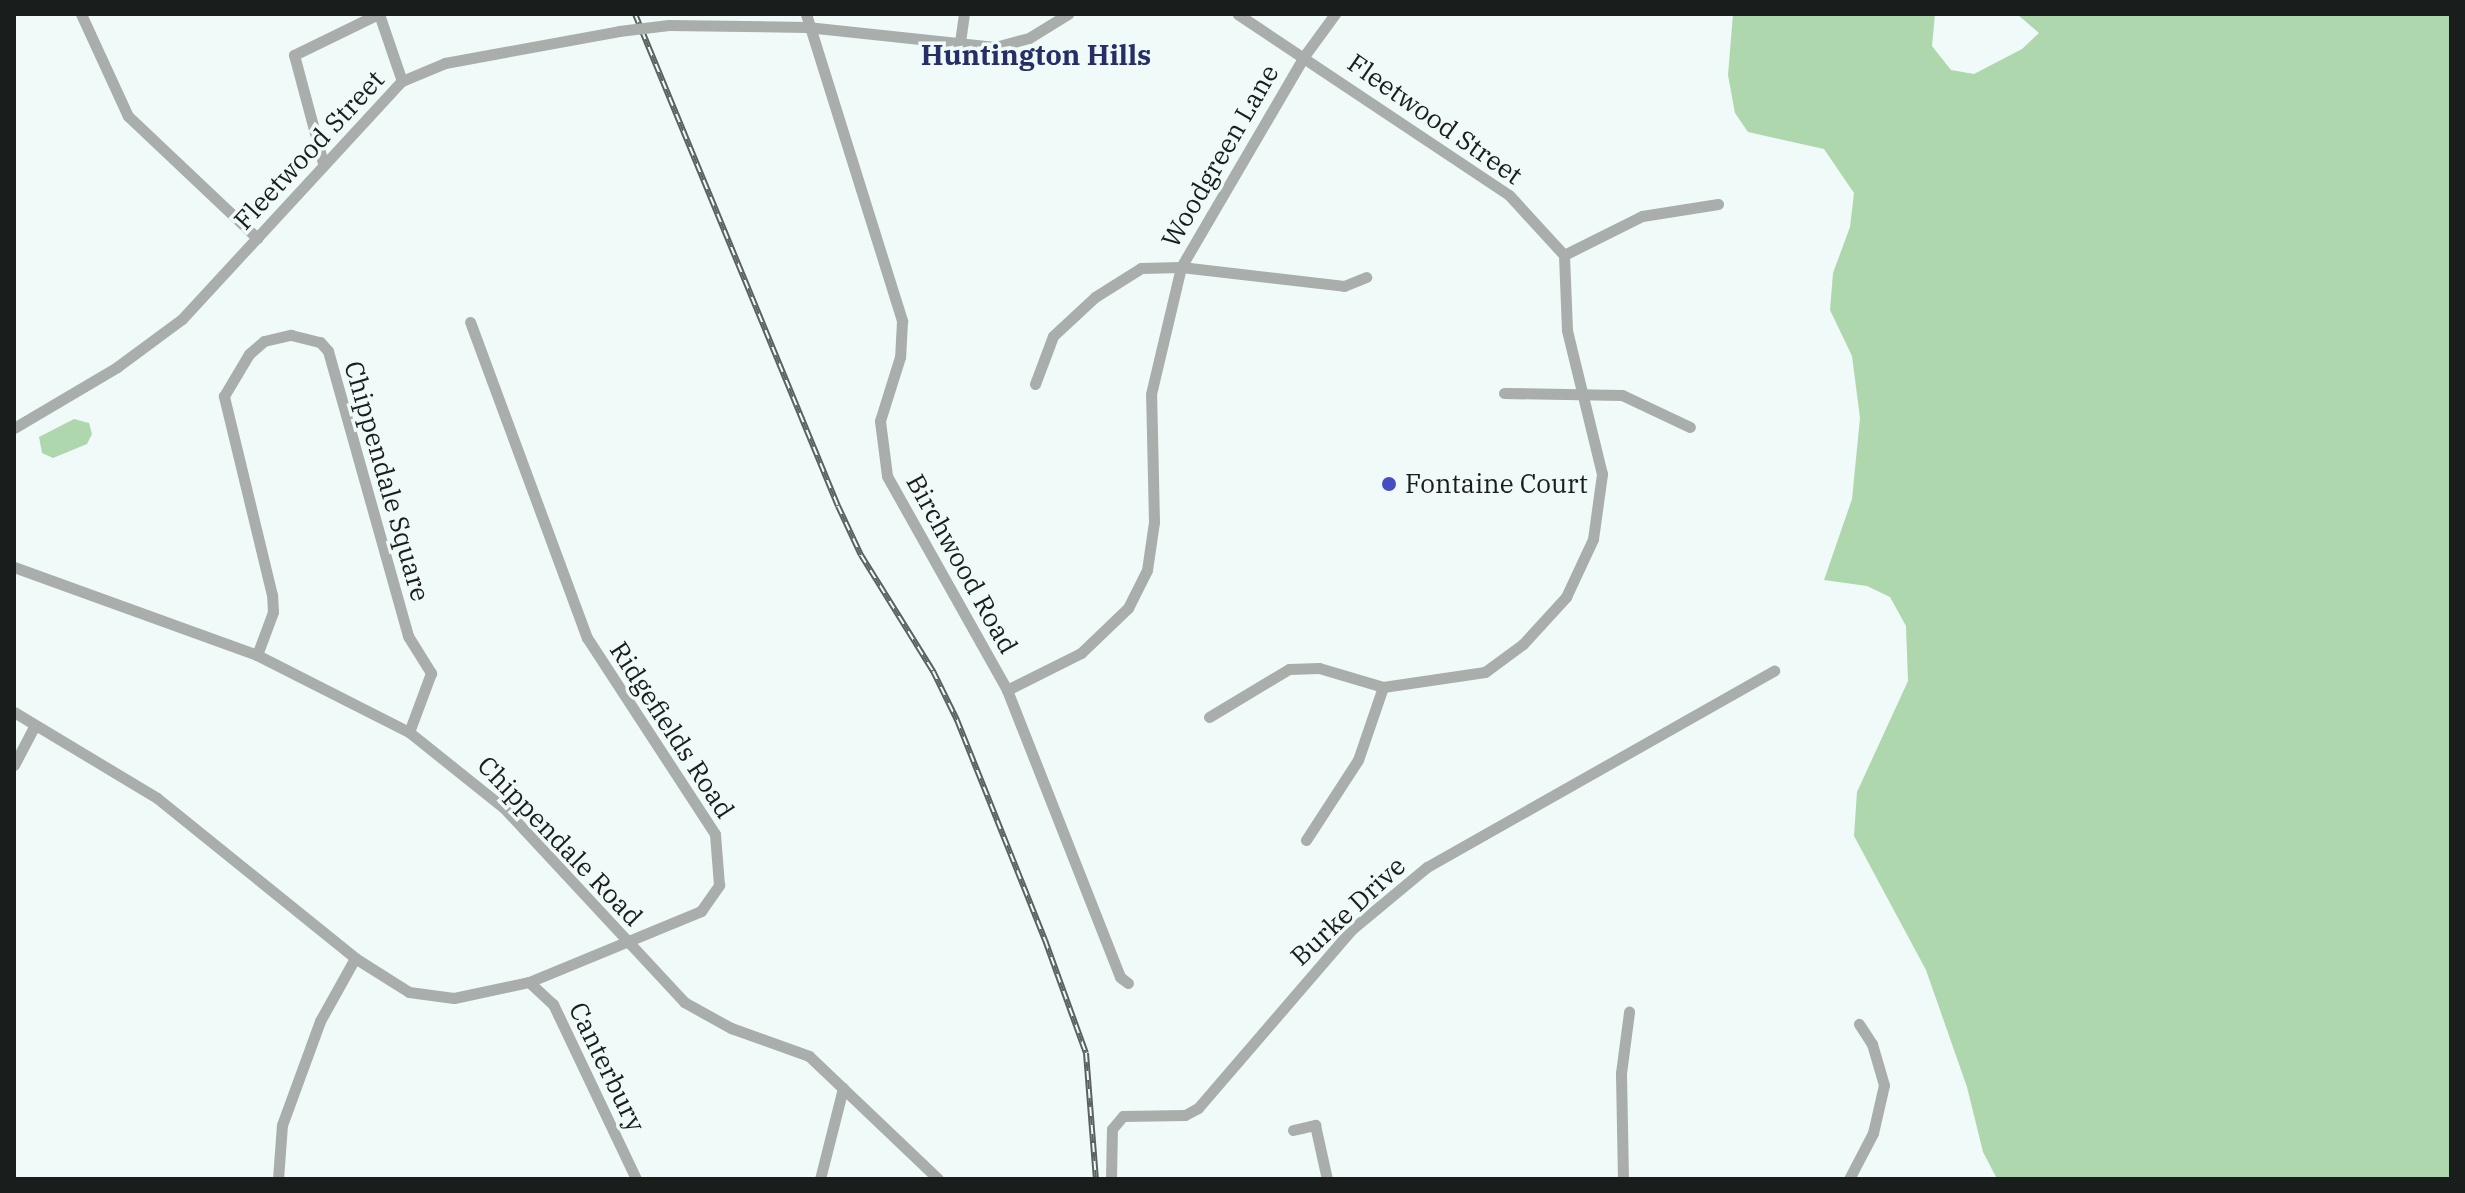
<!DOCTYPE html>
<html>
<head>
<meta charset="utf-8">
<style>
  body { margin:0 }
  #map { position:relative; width:2465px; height:1193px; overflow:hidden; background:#f0faf8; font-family:"IBM Plex Serif",serif }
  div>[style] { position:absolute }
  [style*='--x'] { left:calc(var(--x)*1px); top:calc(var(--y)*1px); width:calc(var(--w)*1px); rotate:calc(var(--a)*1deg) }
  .green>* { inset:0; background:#aed7ae }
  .minor>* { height:11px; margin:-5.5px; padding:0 5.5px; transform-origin:5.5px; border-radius:5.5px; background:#a9adab }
  .rail>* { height:6px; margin-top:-3px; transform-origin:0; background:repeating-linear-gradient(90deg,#f0faf8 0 9px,#5b615f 0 18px); box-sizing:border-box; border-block:2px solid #5b615f }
  .minor-bridge>* { height:11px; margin:-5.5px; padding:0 5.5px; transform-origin:5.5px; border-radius:5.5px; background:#a9adab }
  .dots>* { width:22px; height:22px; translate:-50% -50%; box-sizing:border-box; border:4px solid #f0faf8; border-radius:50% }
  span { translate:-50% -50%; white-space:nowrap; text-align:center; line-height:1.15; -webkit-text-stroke:7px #f0faf8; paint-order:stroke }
  .street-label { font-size:26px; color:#191d1c }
  .poi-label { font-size:26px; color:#191d1c }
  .left { translate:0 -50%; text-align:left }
  .neighbourhood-label { font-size:28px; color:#272e67; font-weight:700 }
  .frame { position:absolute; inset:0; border:16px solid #191d1c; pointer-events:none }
</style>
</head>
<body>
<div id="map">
  <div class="green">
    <div style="clip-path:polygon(1733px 14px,1935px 14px,1932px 46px,1951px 70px,1974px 74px,2022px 49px,2039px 33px,2017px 14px,2451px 14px,2451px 1179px,1997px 1179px,1983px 1152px,1967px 1087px,1926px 970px,1854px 836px,1857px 792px,1908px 681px,1906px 626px,1890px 597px,1867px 586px,1824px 580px,1852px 499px,1860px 418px,1852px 356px,1830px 310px,1833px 273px,1850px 227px,1854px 193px,1824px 149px,1748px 132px,1735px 113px,1728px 75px)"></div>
    <div style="clip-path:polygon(74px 419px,89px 423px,92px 434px,87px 444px,53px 458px,42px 453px,39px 437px)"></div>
  </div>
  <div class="minor">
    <div style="--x:81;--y:14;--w:112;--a:65.3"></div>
    <div style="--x:128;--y:116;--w:178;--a:43.4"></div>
    <div style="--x:379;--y:14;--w:71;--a:71.1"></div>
    <div style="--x:806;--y:14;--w:322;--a:72.6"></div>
    <div style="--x:902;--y:321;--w:36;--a:93"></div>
    <div style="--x:900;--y:357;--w:67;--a:107.4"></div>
    <div style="--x:880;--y:421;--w:55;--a:82.7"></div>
    <div style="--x:887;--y:476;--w:245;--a:60.7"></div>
    <div style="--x:1007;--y:690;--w:308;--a:68.5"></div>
    <div style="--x:1120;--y:977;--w:10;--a:37"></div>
    <div style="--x:669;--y:25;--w:138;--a:0.8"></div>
    <div style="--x:807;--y:27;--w:189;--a:6.1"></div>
    <div style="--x:995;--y:47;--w:35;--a:-15"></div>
    <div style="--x:1029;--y:38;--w:46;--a:-31.6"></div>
    <div style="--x:960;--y:42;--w:28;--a:-82"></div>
    <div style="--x:323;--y:163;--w:112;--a:-105"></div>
    <div style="--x:294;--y:55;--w:93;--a:-26"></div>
    <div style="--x:1564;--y:255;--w:87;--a:-26.6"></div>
    <div style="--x:1642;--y:216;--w:77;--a:-9"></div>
    <div style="--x:1035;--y:384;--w:51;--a:-69.4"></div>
    <div style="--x:1053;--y:336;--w:57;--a:-42.9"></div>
    <div style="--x:1095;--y:297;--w:54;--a:-32.2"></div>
    <div style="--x:1141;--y:268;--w:40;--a:-1.4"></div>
    <div style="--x:1181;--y:267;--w:164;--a:6.6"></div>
    <div style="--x:1344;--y:286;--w:24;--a:-22"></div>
    <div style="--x:1504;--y:393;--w:118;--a:1"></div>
    <div style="--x:1622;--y:395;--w:75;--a:25.2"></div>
    <div style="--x:14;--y:428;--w:120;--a:-30.6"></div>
    <div style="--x:117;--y:367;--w:81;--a:-36.4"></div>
    <div style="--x:182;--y:319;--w:324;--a:-47.3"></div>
    <div style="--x:402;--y:81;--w:47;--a:-22.7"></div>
    <div style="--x:445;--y:63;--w:177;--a:-10.4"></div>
    <div style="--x:14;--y:567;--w:258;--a:19.9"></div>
    <div style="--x:257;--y:655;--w:170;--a:26.9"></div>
    <div style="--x:409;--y:732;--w:122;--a:38.7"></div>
    <div style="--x:504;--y:808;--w:265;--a:47.1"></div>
    <div style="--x:684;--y:1002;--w:54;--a:29"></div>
    <div style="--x:731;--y:1028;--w:83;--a:19.7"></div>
    <div style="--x:809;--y:1056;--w:178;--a:43.6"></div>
    <div style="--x:257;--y:655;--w:46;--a:-69.6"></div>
    <div style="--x:273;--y:612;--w:17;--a:-93"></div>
    <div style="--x:272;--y:595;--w:205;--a:-103.6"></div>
    <div style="--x:224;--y:396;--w:49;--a:-59.2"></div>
    <div style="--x:249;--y:354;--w:20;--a:-41"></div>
    <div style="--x:264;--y:341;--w:28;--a:-13"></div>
    <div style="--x:291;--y:335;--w:30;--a:14"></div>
    <div style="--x:320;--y:342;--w:12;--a:48"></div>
    <div style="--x:328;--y:351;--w:296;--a:74.3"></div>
    <div style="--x:408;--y:636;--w:44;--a:58.1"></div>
    <div style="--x:431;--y:673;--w:63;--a:110.4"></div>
    <div style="--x:1007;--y:690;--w:83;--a:-26.6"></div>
    <div style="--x:1081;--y:653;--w:65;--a:-43.8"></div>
    <div style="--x:1128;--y:608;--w:42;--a:-63.4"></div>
    <div style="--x:1147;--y:570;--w:49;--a:-81.7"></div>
    <div style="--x:1154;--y:522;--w:128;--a:-91.3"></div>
    <div style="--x:1151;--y:394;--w:130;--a:-76.7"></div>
    <div style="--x:1181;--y:267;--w:246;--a:-59.7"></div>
    <div style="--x:1305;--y:55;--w:51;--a:-53.8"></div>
    <div style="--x:14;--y:712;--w:167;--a:31"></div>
    <div style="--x:157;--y:798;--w:255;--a:38.9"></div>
    <div style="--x:355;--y:958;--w:64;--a:32.2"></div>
    <div style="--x:409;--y:992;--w:45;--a:7.6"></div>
    <div style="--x:454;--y:998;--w:77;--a:-12"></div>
    <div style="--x:529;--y:982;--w:186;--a:-22.4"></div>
    <div style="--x:701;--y:911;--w:32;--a:-55"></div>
    <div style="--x:719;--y:885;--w:51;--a:-94.5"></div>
    <div style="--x:715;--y:834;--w:234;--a:-123.1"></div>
    <div style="--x:587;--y:638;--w:337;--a:-110.3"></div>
    <div style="--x:1209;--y:717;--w:93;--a:-31"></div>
    <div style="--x:1289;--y:669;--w:30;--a:-2"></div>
    <div style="--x:1319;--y:668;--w:67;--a:16.5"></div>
    <div style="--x:1383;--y:687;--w:103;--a:-8.4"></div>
    <div style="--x:1485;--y:672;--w:47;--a:-36.4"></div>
    <div style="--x:1523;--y:644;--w:64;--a:-47.5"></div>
    <div style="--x:1566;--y:597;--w:64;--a:-65"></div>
    <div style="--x:1593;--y:539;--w:66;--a:-82.1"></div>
    <div style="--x:1602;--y:474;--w:148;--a:-103.7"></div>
    <div style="--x:1567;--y:330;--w:75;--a:-92.3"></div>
    <div style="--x:1564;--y:255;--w:81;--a:-132.5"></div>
    <div style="--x:1509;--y:195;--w:326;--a:-146.3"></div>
    <div style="--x:14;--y:765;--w:45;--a:-62.3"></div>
    <div style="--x:1306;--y:840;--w:95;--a:-57"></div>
    <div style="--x:1358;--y:760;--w:77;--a:-71.1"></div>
    <div style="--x:529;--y:982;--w:33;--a:43"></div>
    <div style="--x:553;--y:1004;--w:194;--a:64.6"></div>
    <div style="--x:1293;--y:1130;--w:23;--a:-13"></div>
    <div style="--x:1315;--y:1125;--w:55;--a:77.5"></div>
    <div style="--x:278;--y:1179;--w:54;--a:-85.8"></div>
    <div style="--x:282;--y:1125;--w:111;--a:-69.9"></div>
    <div style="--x:320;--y:1021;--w:72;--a:-60.9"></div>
    <div style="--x:820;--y:1179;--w:94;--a:-75.8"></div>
    <div style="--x:1111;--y:1179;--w:50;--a:-88.9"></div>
    <div style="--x:1112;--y:1129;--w:17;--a:-50"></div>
    <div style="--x:1123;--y:1116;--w:62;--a:-0.9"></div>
    <div style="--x:1185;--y:1115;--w:15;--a:-28"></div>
    <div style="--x:1198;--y:1108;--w:235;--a:-49.3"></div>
    <div style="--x:1351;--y:930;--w:99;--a:-39.7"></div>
    <div style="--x:1427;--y:867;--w:399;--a:-29.5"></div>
    <div style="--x:1623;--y:1179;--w:106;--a:-91.1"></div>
    <div style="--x:1621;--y:1073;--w:62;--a:-82.5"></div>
    <div style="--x:1849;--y:1179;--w:52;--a:-62.4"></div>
    <div style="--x:1873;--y:1133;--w:49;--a:-77.1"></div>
    <div style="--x:1884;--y:1085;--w:43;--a:-106.3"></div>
    <div style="--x:1872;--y:1044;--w:24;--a:-123"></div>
  </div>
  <div class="rail">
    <div style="--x:635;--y:14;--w:532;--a:67.58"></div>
    <div style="--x:838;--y:506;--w:54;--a:64.9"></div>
    <div style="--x:861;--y:555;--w:137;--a:58.2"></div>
    <div style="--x:933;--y:671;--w:55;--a:63.9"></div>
    <div style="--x:957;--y:720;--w:237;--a:68.2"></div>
    <div style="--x:1045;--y:940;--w:120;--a:70.1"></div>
    <div style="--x:1086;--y:1053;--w:126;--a:85.5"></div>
  </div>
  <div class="minor-bridge">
    <div style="--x:619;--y:31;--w:50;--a:-6.8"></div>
  </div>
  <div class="dots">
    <div style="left:1389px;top:484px;background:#464dc2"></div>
  </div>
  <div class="street-label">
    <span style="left:1435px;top:119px;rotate:35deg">Fleetwood Street</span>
    <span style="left:309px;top:150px;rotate:-47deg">Fleetwood Street</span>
    <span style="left:1220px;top:156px;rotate:-60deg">Woodgreen Lane</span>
    <span style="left:387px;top:481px;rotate:74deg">Chippendale Square</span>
    <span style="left:962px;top:564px;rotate:61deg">Birchwood Road</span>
    <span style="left:672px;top:730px;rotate:57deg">Ridgefields Road</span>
    <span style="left:560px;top:841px;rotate:46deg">Chippendale Road</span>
    <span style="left:1348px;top:911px;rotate:-43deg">Burke Drive</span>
    <span style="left:607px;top:1067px;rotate:64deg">Canterbury</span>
  </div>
  <div class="poi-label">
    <span class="left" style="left:1405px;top:484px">Fontaine Court</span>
  </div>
  <div class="neighbourhood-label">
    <span style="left:1036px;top:55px">Huntington Hills</span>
  </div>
  <div class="frame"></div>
</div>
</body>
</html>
